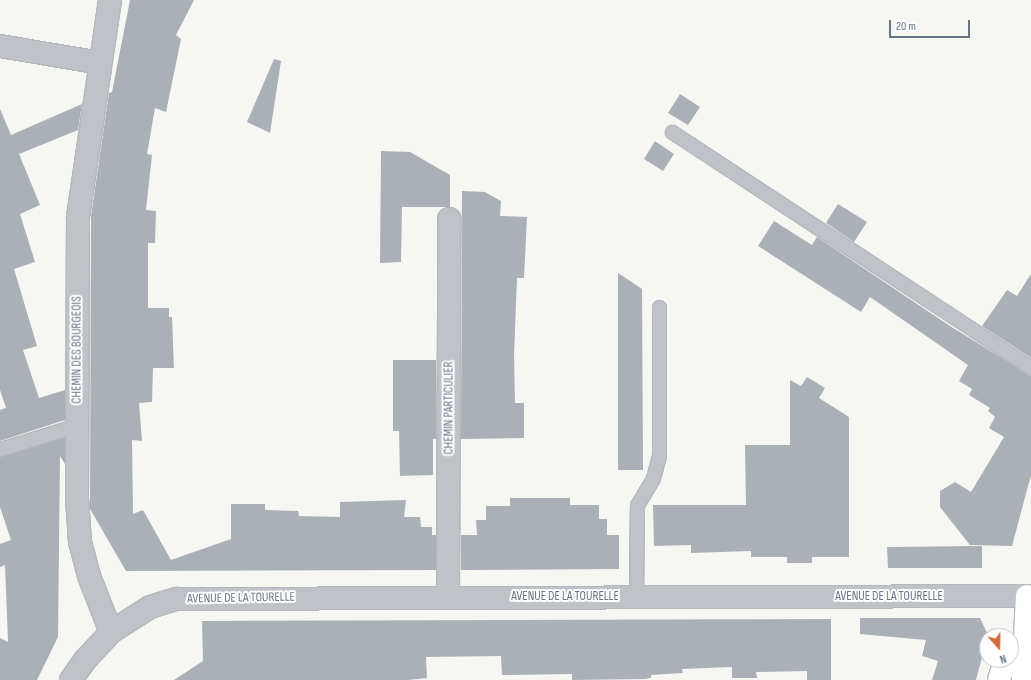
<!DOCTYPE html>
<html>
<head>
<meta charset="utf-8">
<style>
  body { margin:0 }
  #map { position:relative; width:1031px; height:680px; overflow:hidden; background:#f6f6f3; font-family:"Sofia Sans Condensed",sans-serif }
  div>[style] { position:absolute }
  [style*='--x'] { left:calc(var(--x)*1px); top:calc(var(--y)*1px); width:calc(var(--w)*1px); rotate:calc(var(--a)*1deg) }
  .building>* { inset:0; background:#aab0b6 }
  .roads { filter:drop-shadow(1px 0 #b4b8bc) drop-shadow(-1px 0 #b4b8bc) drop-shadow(0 1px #b4b8bc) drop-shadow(0 -1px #b4b8bc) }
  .lane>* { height:13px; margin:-6.5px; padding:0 6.5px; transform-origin:6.5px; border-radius:6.5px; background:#bfc2c6 }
  .street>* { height:22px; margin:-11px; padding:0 11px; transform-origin:11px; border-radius:11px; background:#bfc2c6 }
  .secondary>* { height:22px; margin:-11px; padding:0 11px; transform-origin:11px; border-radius:11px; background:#fff }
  span { translate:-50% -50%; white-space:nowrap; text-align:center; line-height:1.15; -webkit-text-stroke:4px #fff; paint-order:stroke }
  .street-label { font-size:13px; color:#677481 }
  .north { position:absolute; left:979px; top:628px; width:40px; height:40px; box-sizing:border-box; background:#fff; border:1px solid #c2c7cd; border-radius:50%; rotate:160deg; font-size:11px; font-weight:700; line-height:16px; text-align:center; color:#677481 }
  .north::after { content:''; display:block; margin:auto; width:14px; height:18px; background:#d56633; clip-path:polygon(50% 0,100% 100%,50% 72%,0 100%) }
  .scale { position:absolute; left:889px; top:20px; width:81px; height:18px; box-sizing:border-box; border:2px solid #677481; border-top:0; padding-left:5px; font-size:12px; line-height:14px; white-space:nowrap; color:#677481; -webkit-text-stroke:3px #fff; paint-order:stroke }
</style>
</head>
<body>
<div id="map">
  <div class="building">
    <div style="clip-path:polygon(130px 0,194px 0,176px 35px,181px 39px,166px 112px,155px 108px,147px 154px,152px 155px,146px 210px,156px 211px,155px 243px,148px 243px,148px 308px,169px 308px,169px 317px,172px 317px,174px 368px,153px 368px,152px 402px,139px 403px,142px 441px,132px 440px,133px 514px,143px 510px,171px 560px,231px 539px,231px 504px,265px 504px,265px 510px,298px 511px,299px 516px,340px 517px,340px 502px,406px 500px,404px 517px,420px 517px,421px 527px,432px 527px,432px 535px,436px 535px,436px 570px,126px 571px,90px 509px,91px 216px,109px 93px,112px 92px)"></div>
    <div style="clip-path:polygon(274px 59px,281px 61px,270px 133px,247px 122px)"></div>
    <div style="clip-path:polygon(680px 94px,700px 107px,688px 125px,668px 113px)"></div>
    <div style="clip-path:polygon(82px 104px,78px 130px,19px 154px,40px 205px,20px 214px,35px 262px,14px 269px,37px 346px,23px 350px,39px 398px,65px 390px,65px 420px,0 441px,0 410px,6px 408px,0 390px,0 109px,11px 135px)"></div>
    <div style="clip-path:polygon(655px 141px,674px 154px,663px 171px,644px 159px)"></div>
    <div style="clip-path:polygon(381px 151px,410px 152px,450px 175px,450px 207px,402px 207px,401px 262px,380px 263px)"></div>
    <div style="clip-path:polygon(462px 191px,485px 192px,501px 201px,500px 216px,527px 217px,524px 278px,517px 278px,514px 355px,515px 403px,524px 403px,524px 438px,461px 439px)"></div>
    <div style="clip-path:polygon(838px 204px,867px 222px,854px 242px,826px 223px)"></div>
    <div style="clip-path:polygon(774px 221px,812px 245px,817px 237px,950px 326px,1031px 376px,1031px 475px,1012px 546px,970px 545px,940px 507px,940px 491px,955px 482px,971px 492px,1004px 437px,989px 428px,995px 417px,988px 411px,990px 408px,969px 395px,972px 389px,959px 381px,968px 365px,870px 297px,861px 312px,758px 246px)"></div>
    <div style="clip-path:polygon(618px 273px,642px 289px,643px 470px,618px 470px)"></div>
    <div style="clip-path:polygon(1031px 274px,1031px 358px,982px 326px,1007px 290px,1017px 296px)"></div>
    <div style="clip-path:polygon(393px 360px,436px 360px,436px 439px,433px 439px,433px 475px,400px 476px,399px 431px,393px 431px)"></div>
    <div style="clip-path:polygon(807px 377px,825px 388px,819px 398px,849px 417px,849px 557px,812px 557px,812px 563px,787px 563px,787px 557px,751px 557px,751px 551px,691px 553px,691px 545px,654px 546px,653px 505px,746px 505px,745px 445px,790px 445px,790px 380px,801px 386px)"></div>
    <div style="clip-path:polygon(65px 437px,65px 464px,60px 456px,58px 637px,37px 680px,0 680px,0 638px,8px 642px,5px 565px,0 567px,0 544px,11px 540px,0 507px,0 457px)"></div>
    <div style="clip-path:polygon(510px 498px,570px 498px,570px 505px,599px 505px,599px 519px,607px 519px,607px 535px,619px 535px,619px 569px,461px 570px,461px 535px,477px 535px,476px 520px,486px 520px,486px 506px,510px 506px)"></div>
    <div style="clip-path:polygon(982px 546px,982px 568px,888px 568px,887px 547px)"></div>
    <div style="clip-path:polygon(860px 618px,980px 618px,988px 635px,976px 680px,932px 680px,938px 661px,922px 656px,926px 640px,860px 634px)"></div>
    <div style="clip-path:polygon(831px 619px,831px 680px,807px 680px,807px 671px,756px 672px,757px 678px,732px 678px,732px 667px,682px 669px,683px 673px,651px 675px,651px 678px,644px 679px,572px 680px,572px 674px,502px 675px,501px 656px,426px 657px,427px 678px,407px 680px,174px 680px,203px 661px,202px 621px)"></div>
  </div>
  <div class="roads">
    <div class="lane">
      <div style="--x:672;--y:132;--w:430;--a:33.3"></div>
      <div style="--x:0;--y:449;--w:81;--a:-17.3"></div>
      <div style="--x:636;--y:596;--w:91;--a:-89.4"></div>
      <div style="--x:637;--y:505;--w:31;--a:-59"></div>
      <div style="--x:653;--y:478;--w:23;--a:-75"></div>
      <div style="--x:659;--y:456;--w:149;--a:-90"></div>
    </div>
    <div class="street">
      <div style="--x:110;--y:0;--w:220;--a:98.4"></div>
      <div style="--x:78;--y:218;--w:280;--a:90.2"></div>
      <div style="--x:77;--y:498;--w:44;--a:86.1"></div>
      <div style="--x:80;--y:542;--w:35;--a:75"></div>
      <div style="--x:89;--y:576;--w:60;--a:68.6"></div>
      <div style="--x:0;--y:46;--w:101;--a:9.6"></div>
      <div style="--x:448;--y:596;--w:377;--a:-89.8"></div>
      <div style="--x:71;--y:680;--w:24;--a:-55"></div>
      <div style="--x:85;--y:660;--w:38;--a:-47"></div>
      <div style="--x:111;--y:632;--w:46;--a:-32.7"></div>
      <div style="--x:150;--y:607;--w:28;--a:-17"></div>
      <div style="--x:177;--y:599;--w:850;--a:-0.2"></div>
    </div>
    <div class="secondary">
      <div style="--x:999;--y:680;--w:21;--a:-73"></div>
      <div style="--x:1023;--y:680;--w:84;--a:-87.3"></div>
    </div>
  </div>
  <div class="street-label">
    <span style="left:77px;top:350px;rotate:-90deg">CHEMIN DES BOURGEOIS</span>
    <span style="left:449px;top:408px;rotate:-90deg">CHEMIN PARTICULIER</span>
    <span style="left:565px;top:596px">AVENUE DE LA TOURELLE</span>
    <span style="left:889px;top:596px">AVENUE DE LA TOURELLE</span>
    <span style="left:241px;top:598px;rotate:-1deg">AVENUE DE LA TOURELLE</span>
  </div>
  <div class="north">N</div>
  <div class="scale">20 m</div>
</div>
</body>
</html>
